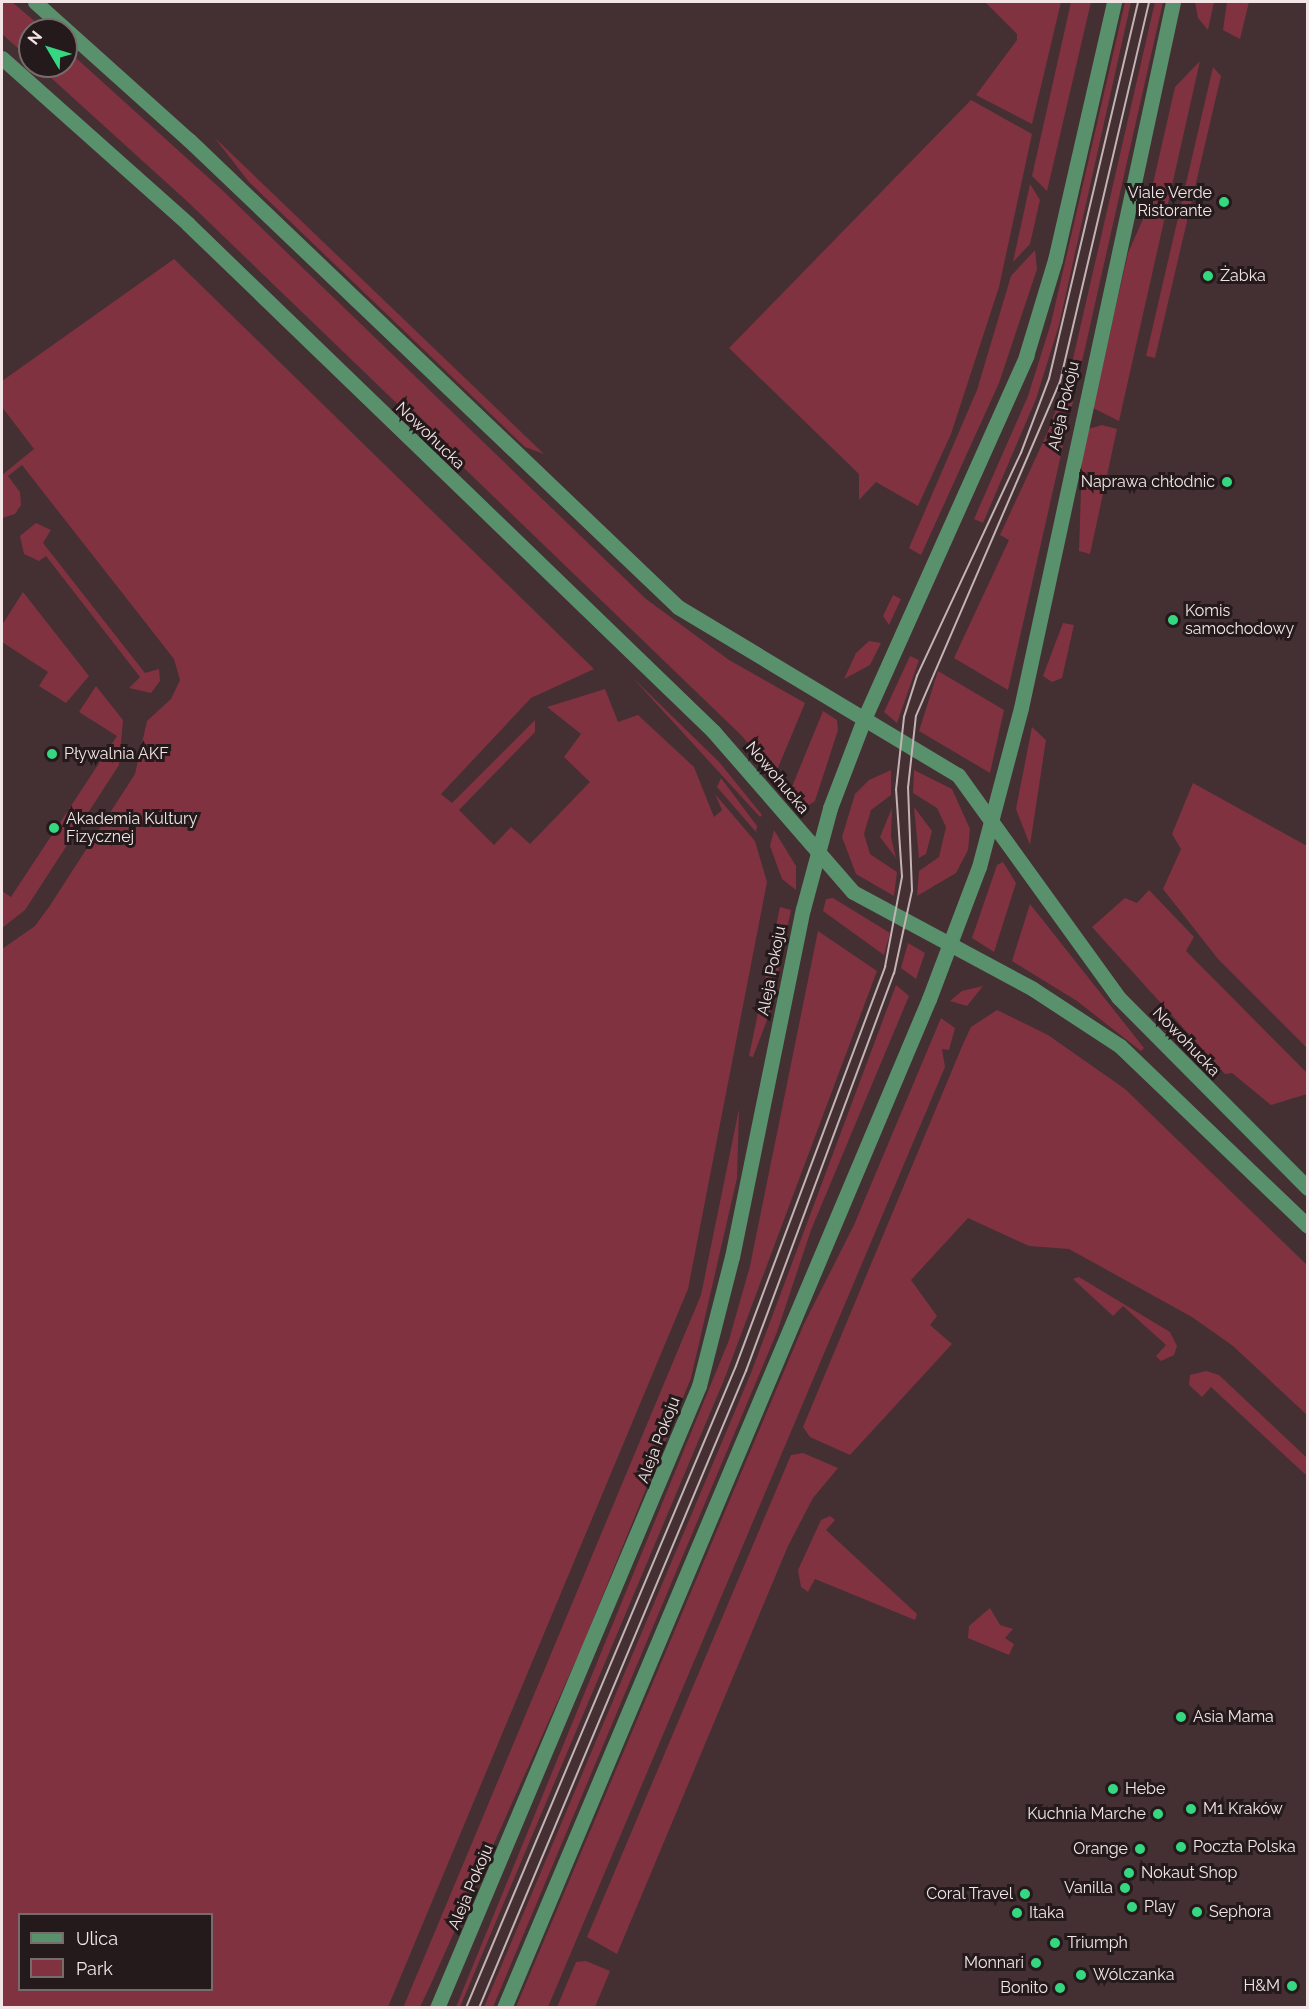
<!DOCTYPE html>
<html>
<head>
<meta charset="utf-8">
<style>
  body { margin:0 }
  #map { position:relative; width:1309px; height:2009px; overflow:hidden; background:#442f32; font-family:Raleway,sans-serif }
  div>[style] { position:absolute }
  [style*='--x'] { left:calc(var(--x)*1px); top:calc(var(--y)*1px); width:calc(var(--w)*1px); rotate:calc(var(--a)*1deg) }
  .green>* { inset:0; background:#803241 }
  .secondary>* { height:15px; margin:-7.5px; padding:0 7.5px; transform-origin:7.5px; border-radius:7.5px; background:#58916c }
  .tram>* { height:1.5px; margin:-0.75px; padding:0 0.75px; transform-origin:0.75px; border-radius:0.75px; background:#c3b3b4 }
  .dots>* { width:16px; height:16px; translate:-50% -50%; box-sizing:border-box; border:3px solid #241a1b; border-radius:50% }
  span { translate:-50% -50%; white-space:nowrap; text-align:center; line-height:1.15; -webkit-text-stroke:6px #241a1b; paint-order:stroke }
  .poi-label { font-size:16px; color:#f3e5e6 }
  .right { translate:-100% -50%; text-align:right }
  .left { translate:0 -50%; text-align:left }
  .street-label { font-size:16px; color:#f3e5e6 }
  .frame { position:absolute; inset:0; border:3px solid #f3e5e6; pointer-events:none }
  .legend { position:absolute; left:18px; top:1913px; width:195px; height:78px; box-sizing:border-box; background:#241a1b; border:2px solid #776b6c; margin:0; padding:8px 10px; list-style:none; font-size:18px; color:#f3e5e6 }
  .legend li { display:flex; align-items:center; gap:12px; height:30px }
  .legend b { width:30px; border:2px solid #776b6c }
  .north { position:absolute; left:18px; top:18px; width:60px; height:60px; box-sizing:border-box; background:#241a1b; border:2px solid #776b6c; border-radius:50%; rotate:308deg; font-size:16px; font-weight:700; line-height:24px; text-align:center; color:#f3e5e6 }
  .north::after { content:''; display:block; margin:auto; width:21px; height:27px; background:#35d881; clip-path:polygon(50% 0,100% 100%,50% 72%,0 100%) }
</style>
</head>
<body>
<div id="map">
  <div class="green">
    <div style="clip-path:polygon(2px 2px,12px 2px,45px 30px,30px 30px,30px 59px,2px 34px)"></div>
    <div style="clip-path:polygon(985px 2px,1061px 2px,1032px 124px,976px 95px,1017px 40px,1017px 34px)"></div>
    <div style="clip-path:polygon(1071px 2px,1091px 2px,1047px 191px,1032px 176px)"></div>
    <div style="clip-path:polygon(1125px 2px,1131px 2px,1059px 325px,1036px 399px,983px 523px,974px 519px,1028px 396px,1051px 323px)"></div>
    <div style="clip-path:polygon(1155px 2px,1163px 2px,1008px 690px,954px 658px,1009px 540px,1000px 535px,1049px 429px,1072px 363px)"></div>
    <div style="clip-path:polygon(1195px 2px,1214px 2px,1208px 30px,1198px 18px)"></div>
    <div style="clip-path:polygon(1227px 2px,1249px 2px,1240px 39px,1223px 30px)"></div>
    <div style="clip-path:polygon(66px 49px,222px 190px,646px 599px,729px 660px,805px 703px,775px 775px,741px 735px,189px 203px,38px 66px,66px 66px)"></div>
    <div style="clip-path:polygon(1200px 61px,1119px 421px,1093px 408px,1128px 253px,1147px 210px,1175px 87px)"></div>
    <div style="clip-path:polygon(1213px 67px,1221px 76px,1192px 200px,1155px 358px,1146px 356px)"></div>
    <div style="clip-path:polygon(971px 100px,1032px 134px,999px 287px,951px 434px,918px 506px,876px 482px,859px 500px,859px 474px,729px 348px)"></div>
    <div style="clip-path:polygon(214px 137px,544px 454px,525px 447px,249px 182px)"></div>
    <div style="clip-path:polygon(1030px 184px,1040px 200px,1030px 244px,1013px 262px)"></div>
    <div style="clip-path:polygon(1035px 250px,1037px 269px,999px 383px,921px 555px,909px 548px,977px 390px,1011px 276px)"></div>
    <div style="clip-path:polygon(evenodd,174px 259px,594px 669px,531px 698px,441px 794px,452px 803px,535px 720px,535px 732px,459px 810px,494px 845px,511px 827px,530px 844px,590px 782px,564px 757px,581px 734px,547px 707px,605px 689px,618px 722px,638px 715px,694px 767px,714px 817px,722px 810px,715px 794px,755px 841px,767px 882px,688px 1289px,388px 2007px,2px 2007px,2px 949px,35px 926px,49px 907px,135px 774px,147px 721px,171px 699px,180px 680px,174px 659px,22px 465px,8px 476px,20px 492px,21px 505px,15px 514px,2px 518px,2px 475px,34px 449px,2px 407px,2px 381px,174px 259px,212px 1914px,212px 1990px,20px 1990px,20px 1914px,212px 1914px)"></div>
    <div style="clip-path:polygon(1102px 425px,1117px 429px,1090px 554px,1079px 551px,1082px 460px,1088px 429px)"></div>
    <div style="clip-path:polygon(36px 523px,51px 530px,43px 543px,145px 673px,159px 669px,160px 681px,151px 693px,129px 688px,140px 677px,46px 556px,39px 561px,24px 554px,20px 536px)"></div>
    <div style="clip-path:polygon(23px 592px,89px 676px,66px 703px,39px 686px,48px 672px,2px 642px,2px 625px)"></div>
    <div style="clip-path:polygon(893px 595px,901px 599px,889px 625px,883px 616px)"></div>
    <div style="clip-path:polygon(1063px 623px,1074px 625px,1062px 678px,1052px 682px,1043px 676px)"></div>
    <div style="clip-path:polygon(869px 641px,881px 643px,870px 665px,844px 679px,856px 653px)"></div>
    <div style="clip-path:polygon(910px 656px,919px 660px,897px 723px,884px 712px)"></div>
    <div style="clip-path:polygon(938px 671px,1004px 710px,990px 773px,919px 731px)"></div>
    <div style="clip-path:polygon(631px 676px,720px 763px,762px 815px,760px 817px)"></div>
    <div style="clip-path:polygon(96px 686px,123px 720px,119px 765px,25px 910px,2px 928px,2px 891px,11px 897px,117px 736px,79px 712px)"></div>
    <div style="clip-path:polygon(823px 711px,837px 720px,838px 730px,815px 801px,803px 809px,789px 794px)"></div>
    <div style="clip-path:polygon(1032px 727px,1046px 740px,1030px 845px,1016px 809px)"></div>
    <div style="clip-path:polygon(891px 770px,891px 795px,871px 810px,864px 834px,870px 854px,897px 872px,894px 896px,856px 874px,842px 837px,855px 794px,869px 780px)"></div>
    <div style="clip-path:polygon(914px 770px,952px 789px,970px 829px,968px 850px,956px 873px,917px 896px,919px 871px,939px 857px,946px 827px,937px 808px,913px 793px)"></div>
    <div style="clip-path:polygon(721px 778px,757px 826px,756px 832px,717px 787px)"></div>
    <div style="clip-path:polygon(1193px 783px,1307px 846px,1307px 1048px,1218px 959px,1163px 889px,1181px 849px,1172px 834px)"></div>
    <div style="clip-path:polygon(914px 807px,932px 831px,926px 854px,919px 858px)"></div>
    <div style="clip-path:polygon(892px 808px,891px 837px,896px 858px,880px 837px)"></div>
    <div style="clip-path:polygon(774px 830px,796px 866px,796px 890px,782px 879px,770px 846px)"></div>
    <div style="clip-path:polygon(1003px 862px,1016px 883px,994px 952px,972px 938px,997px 865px)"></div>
    <div style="clip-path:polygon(1149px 890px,1194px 937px,1186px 951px,1307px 1073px,1307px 1094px,1271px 1105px,1232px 1073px,1225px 1074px,1092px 927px,1125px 898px,1137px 903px)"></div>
    <div style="clip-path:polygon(833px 898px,890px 933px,884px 955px,823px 911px,826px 899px)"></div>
    <div style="clip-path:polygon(1030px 904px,1144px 1048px,1141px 1051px,1077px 1001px,1012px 961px)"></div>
    <div style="clip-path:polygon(780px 907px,791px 910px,770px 1012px,753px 1057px,749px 1056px)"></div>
    <div style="clip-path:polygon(818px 931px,877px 971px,724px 1380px,460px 2007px,456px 2007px,729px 1340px,750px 1266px)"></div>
    <div style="clip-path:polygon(908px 943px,925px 953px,916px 979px,901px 968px)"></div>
    <div style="clip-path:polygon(896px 985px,909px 996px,811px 1230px,777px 1332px,493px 2007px,484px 2007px,751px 1373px)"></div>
    <div style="clip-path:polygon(983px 986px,967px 1006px,950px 1001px,962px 991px)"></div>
    <div style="clip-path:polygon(997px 1010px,1048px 1035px,1125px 1089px,1307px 1265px,1307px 1415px,1233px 1346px,1192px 1317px,1069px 1249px,1029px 1246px,968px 1218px,911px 1280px,937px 1316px,930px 1325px,952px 1344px,850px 1455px,810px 1437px,803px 1427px,963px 1044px,971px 1027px)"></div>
    <div style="clip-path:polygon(941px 1018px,955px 1028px,949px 1050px,942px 1049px,945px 1067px,548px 2007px,516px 2007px,804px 1324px,854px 1225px)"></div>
    <div style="clip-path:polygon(739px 1109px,737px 1178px,691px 1378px,581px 1649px,430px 1986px,420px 2007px,403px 2008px,701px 1295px)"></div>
    <div style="clip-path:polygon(1079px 1277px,1170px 1332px,1177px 1346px,1174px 1355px,1161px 1361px,1156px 1356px,1166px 1345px,1123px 1306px,1113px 1316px,1073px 1279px)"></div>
    <div style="clip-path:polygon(1206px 1371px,1219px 1375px,1307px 1458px,1307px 1476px,1211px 1387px,1202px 1397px,1189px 1385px,1190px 1375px)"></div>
    <div style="clip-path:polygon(803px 1453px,838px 1468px,813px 1498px,788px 1546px,617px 1954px,587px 1937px,791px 1455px)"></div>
    <div style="clip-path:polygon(830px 1516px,835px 1520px,826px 1530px,917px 1614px,915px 1620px,815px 1579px,808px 1592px,801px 1587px,798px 1570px,821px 1520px)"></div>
    <div style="clip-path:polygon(990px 1608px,1000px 1625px,1013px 1629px,1005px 1638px,1014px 1644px,1009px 1655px,968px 1638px,969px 1626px)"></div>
    <div style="clip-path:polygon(586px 1961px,610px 1971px,595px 2007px,557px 2007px,576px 1962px)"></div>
  </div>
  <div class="secondary">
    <div style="--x:35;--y:2;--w:207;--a:41.9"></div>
    <div style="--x:189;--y:140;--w:676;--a:43.68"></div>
    <div style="--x:678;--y:607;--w:327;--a:31"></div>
    <div style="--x:958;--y:775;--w:274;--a:54.2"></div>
    <div style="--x:1118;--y:997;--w:269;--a:45.2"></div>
    <div style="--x:2;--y:58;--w:249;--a:41.7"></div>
    <div style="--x:188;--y:224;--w:730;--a:44"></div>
    <div style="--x:713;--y:731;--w:213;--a:49"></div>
    <div style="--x:853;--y:892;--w:204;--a:28.3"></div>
    <div style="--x:1033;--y:989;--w:104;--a:33.2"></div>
    <div style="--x:1120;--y:1046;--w:260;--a:43.8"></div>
    <div style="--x:437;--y:2008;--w:675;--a:-67.16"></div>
    <div style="--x:699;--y:1386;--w:133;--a:-75.7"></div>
    <div style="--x:732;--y:1257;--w:355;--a:-78.5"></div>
    <div style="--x:803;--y:909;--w:105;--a:-75"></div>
    <div style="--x:830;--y:808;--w:95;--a:-69.1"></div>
    <div style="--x:864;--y:719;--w:398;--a:-65.9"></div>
    <div style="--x:1026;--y:356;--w:100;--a:-73.2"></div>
    <div style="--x:1055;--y:260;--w:265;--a:-77.1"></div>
    <div style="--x:504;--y:2008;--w:1095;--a:-67.16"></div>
    <div style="--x:929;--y:999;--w:141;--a:-69.3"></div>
    <div style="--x:979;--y:867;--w:164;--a:-75.2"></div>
    <div style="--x:1021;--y:708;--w:722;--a:-77.85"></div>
  </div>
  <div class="tram">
    <div style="--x:466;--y:2008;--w:696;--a:-67.19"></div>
    <div style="--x:736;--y:1366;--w:426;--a:-69.5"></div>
    <div style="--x:885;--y:967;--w:92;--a:-79.3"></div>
    <div style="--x:902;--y:877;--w:87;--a:-93.9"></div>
    <div style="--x:896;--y:790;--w:73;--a:-83.7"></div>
    <div style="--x:904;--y:717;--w:43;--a:-72.4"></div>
    <div style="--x:917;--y:676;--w:246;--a:-65"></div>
    <div style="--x:1021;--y:453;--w:79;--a:-69.3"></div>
    <div style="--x:1049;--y:379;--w:387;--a:-76.7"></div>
    <div style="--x:479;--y:2008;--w:691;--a:-67.26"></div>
    <div style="--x:746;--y:1371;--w:424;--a:-69.6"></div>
    <div style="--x:894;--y:974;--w:85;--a:-77.8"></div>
    <div style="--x:912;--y:891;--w:103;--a:-92.2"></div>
    <div style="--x:908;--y:788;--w:72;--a:-83.7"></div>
    <div style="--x:916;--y:716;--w:364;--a:-66.7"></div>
    <div style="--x:1060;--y:382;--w:390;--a:-76.8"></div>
  </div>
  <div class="dots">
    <div style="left:1224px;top:202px;background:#35d881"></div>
    <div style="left:1208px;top:276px;background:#35d881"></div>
    <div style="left:1227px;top:482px;background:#35d881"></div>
    <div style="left:1173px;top:620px;background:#35d881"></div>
    <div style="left:52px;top:754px;background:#35d881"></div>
    <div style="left:54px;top:828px;background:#35d881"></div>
    <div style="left:1181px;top:1717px;background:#35d881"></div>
    <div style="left:1113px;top:1789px;background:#35d881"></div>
    <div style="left:1191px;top:1809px;background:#35d881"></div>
    <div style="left:1158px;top:1814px;background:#35d881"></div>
    <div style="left:1181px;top:1847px;background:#35d881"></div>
    <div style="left:1140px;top:1849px;background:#35d881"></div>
    <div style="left:1129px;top:1873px;background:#35d881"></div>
    <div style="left:1125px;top:1888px;background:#35d881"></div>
    <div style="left:1025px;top:1894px;background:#35d881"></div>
    <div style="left:1132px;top:1907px;background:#35d881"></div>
    <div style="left:1197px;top:1912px;background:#35d881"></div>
    <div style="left:1017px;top:1913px;background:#35d881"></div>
    <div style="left:1055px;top:1943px;background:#35d881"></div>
    <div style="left:1036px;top:1963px;background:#35d881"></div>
    <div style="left:1081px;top:1975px;background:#35d881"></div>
    <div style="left:1292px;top:1986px;background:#35d881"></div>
    <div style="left:1060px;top:1988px;background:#35d881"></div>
  </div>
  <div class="poi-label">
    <span class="right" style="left:1212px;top:202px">Viale Verde<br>Ristorante</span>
    <span class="left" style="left:1220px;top:276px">Żabka</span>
    <span class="right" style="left:1215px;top:482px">Naprawa chłodnic</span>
    <span class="left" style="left:1185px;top:620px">Komis<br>samochodowy</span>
    <span class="left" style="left:64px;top:754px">Pływalnia AKF</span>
    <span class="left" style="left:66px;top:828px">Akademia Kultury<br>Fizycznej</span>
    <span class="left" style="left:1193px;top:1717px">Asia Mama</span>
    <span class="left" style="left:1125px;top:1789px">Hebe</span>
    <span class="left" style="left:1203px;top:1809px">M1 Kraków</span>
    <span class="right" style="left:1146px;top:1814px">Kuchnia Marche</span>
    <span class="left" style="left:1193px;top:1847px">Poczta Polska</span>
    <span class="right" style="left:1128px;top:1849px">Orange</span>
    <span class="left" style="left:1141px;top:1873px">Nokaut Shop</span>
    <span class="right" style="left:1113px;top:1888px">Vanilla</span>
    <span class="right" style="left:1013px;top:1894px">Coral Travel</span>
    <span class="left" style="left:1144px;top:1907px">Play</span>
    <span class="left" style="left:1209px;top:1912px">Sephora</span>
    <span class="left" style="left:1029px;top:1913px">Itaka</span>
    <span class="left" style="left:1067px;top:1943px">Triumph</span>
    <span class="right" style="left:1024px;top:1963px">Monnari</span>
    <span class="left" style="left:1093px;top:1975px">Wólczanka</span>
    <span class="right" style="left:1280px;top:1986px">H&amp;M</span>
    <span class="right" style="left:1048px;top:1988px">Bonito</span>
  </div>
  <div class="street-label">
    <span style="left:1064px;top:406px;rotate:-77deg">Aleja Pokoju</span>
    <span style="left:430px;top:436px;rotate:44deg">Nowohucka</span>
    <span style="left:777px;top:778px;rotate:50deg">Nowohucka</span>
    <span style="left:772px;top:971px;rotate:-79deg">Aleja Pokoju</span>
    <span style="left:1186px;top:1042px;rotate:46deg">Nowohucka</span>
    <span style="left:659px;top:1440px;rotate:-69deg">Aleja Pokoju</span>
    <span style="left:471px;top:1887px;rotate:-67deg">Aleja Pokoju</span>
  </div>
  <div class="frame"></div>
  <ul class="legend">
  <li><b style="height:8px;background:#58916c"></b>Ulica</li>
  <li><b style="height:16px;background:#803241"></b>Park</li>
  </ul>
  <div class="north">N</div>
</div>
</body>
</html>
